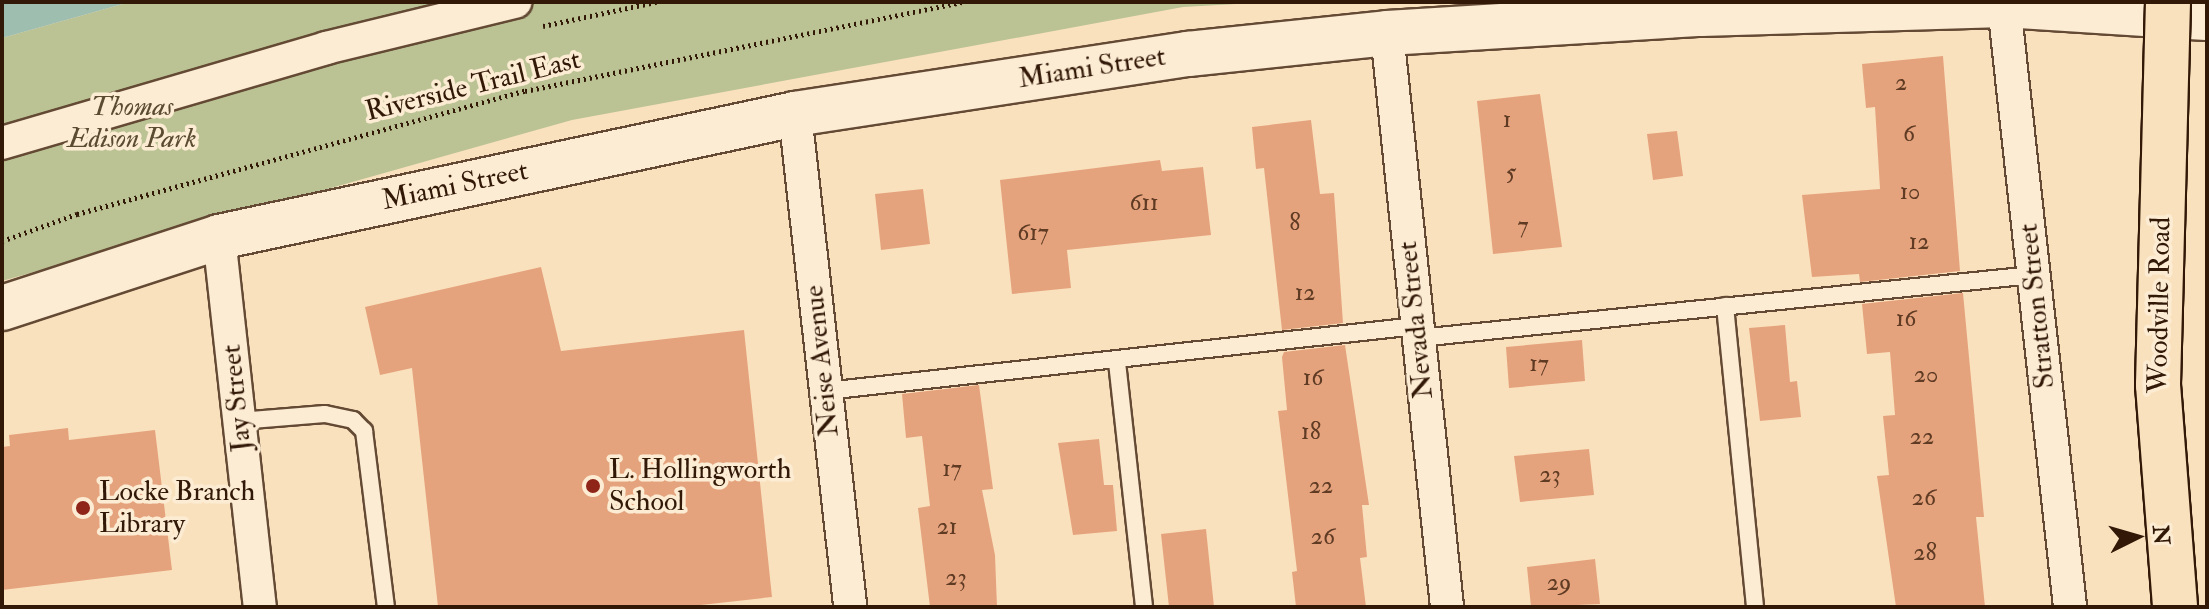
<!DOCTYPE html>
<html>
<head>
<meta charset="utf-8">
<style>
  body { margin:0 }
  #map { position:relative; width:2209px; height:609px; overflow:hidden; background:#fae1bd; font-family:"IM FELL Double Pica",serif }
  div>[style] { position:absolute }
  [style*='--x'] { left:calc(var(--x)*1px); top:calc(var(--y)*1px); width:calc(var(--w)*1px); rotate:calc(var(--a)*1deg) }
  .green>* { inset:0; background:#bbc394 }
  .water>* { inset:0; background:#9ebeb0 }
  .building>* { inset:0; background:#e5a37d }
  .path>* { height:5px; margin-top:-2.5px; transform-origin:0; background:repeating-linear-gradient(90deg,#321807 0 2px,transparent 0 6px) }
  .roads { filter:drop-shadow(2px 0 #644a34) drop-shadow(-2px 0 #644a34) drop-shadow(0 2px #644a34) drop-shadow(0 -2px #644a34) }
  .lane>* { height:16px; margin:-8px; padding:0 8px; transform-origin:8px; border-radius:8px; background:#fcecd4 }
  .street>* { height:32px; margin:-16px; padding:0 16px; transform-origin:16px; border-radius:16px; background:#fcecd4 }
  .secondary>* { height:44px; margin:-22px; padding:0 22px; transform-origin:22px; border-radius:22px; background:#fcecd4 }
  .bridges { filter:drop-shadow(2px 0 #321807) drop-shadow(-2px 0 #321807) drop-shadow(0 2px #321807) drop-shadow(0 -2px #321807) }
  .primary-bridge>* { height:44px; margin:-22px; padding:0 22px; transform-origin:22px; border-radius:22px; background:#fae1bd }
  .dots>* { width:22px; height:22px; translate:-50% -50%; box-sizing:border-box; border:4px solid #fcecd4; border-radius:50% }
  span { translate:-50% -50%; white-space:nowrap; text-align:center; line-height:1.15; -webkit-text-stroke:7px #fcecd4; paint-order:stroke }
  .number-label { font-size:24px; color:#5f3b24 }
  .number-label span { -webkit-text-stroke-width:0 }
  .street-label { font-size:28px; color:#321807 }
  .park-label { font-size:28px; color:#5b4b31; font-style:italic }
  .poi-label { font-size:28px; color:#321807 }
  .left { translate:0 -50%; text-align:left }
  .frame { position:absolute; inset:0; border:4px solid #321807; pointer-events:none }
  .north { position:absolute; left:2097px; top:497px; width:80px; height:80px; -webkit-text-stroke:6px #fcecd4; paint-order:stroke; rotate:85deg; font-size:22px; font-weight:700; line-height:32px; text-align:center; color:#321807 }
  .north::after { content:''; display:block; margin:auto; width:28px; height:36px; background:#321807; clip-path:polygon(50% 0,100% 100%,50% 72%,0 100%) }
</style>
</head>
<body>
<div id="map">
  <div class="green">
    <div style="clip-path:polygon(130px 2px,1274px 2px,1183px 7px,572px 120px,2px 281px,2px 38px)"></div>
  </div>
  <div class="water">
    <div style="clip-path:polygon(2px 2px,130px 2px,2px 38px)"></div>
  </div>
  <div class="building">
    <div style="clip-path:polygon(1943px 56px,1960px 271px,1860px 282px,1859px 274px,1812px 277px,1802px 195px,1880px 189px,1875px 107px,1866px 108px,1862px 64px)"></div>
    <div style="clip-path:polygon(1540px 94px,1562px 247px,1493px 254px,1477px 101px)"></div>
    <div style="clip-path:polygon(1311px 120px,1320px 194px,1334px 193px,1343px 323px,1282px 330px,1264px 168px,1256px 169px,1252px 127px)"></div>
    <div style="clip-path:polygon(1677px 131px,1683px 176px,1653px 180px,1647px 134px)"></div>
    <div style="clip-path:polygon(1160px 160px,1162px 171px,1203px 167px,1211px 235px,1067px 250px,1071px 288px,1012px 294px,1000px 180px)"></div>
    <div style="clip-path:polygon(923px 189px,930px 244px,881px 250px,875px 194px)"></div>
    <div style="clip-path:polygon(541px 267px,561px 351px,744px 330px,772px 597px,683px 607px,438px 607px,412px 368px,380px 375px,365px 307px)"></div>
    <div style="clip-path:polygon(1963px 293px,1984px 517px,1976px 517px,1985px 607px,1896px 607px,1877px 476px,1889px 475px,1883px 416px,1895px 415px,1890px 352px,1867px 354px,1862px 304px)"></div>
    <div style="clip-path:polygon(1785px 325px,1790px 382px,1797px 381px,1801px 417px,1760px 421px,1749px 328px)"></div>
    <div style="clip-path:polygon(1582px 340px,1585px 381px,1509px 388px,1506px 347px)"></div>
    <div style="clip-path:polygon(1345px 345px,1369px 505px,1362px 505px,1367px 557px,1360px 558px,1366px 607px,1296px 607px,1292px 572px,1297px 571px,1278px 411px,1287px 410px,1282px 357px,1284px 352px)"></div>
    <div style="clip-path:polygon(979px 385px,993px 489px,982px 490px,995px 555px,997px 607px,930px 607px,918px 508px,930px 506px,922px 436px,906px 438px,902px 394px)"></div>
    <div style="clip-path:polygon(68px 428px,69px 440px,155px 430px,172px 570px,2px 590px,2px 447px,10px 446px,9px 435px)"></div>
    <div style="clip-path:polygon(1099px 439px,1104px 485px,1113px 485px,1117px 531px,1073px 535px,1058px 443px)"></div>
    <div style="clip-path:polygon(1589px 449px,1594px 495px,1520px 502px,1514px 456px)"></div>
    <div style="clip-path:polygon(1206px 529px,1214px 607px,1169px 607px,1161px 534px)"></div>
    <div style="clip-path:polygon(1595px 559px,1600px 604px,1531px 607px,1527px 567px)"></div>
  </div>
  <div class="path">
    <div style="--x:543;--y:26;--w:116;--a:-12"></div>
    <div style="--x:2;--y:241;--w:80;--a:-19.8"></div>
    <div style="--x:77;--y:214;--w:465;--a:-15.4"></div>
    <div style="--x:525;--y:91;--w:446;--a:-11.5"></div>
  </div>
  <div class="roads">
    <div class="lane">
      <div style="--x:1725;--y:306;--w:302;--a:84.3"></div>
      <div style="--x:1419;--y:338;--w:617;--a:-5.86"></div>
      <div style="--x:1117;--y:362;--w:246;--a:83.7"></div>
      <div style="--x:826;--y:391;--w:595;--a:-6.28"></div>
      <div style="--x:239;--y:421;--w:86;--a:-4.7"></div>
      <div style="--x:325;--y:414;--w:29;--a:12"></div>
      <div style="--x:353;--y:420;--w:16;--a:45"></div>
      <div style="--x:364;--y:431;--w:177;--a:82.9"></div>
    </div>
    <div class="street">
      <div style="--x:2004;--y:5;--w:606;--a:83.74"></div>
      <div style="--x:1387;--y:33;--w:577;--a:84.03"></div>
      <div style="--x:795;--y:114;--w:496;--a:83.6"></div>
      <div style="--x:2;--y:143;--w:338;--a:-16.3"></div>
      <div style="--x:326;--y:48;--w:195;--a:-13.7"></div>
      <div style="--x:219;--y:237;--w:372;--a:83.7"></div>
    </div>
    <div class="secondary">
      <div style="--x:2;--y:308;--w:228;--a:-18.1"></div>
      <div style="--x:219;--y:237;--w:589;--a:-12.05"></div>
      <div style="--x:795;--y:114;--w:398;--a:-8.7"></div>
      <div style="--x:1188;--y:54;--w:200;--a:-6"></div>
      <div style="--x:1387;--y:33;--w:315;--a:-3.5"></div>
      <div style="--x:1701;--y:14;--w:303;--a:-1.7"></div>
      <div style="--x:2004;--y:5;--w:203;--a:3.7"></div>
    </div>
  </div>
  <div class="bridges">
    <div class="primary-bridge">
      <div style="--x:2168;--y:2;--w:383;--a:91.5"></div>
      <div style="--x:2158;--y:385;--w:223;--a:85.6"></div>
    </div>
  </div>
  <div class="dots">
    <div style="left:593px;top:486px;background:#8f2418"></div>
    <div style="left:83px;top:508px;background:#8f2418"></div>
  </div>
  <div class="number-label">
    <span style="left:1901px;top:83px">2</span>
    <span style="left:1507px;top:120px">1</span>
    <span style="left:1909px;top:134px">6</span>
    <span style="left:1511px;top:173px">5</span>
    <span style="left:1910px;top:192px">10</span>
    <span style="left:1144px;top:203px">611</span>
    <span style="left:1295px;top:223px">8</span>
    <span style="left:1523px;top:226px">7</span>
    <span style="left:1033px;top:233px">617</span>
    <span style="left:1919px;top:242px">12</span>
    <span style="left:1305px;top:293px">12</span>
    <span style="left:1906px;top:319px">16</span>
    <span style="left:1539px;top:364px">17</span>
    <span style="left:1926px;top:375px">20</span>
    <span style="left:1313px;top:378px">16</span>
    <span style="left:1311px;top:432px">18</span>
    <span style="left:1922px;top:437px">22</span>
    <span style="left:952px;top:469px">17</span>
    <span style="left:1550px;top:475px">23</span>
    <span style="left:1321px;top:486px">22</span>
    <span style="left:1924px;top:498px">26</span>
    <span style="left:947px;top:527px">21</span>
    <span style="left:1323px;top:537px">26</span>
    <span style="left:1925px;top:553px">28</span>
    <span style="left:956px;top:578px">23</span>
    <span style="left:1559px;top:583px">29</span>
  </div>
  <div class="street-label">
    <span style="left:1092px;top:68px;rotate:-9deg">Miami Street</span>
    <span style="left:473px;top:86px;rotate:-14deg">Riverside Trail East</span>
    <span style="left:455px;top:186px;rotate:-12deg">Miami Street</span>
    <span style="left:2160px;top:305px;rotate:-89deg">Woodville Road</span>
    <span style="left:2037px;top:306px;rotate:-96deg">Stratton Street</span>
    <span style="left:1416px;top:320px;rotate:-96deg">Nevada Street</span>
    <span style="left:822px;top:361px;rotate:-96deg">Neise Avenue</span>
    <span style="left:237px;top:398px;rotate:-96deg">Jay Street</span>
  </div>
  <div class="park-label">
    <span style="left:132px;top:123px">Thomas<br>Edison Park</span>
  </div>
  <div class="poi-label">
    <span class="left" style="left:609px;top:486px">L. Hollingworth<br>School</span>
    <span class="left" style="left:99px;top:508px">Locke Branch<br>Library</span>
  </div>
  <div class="frame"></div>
  <div class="north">N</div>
</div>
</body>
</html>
